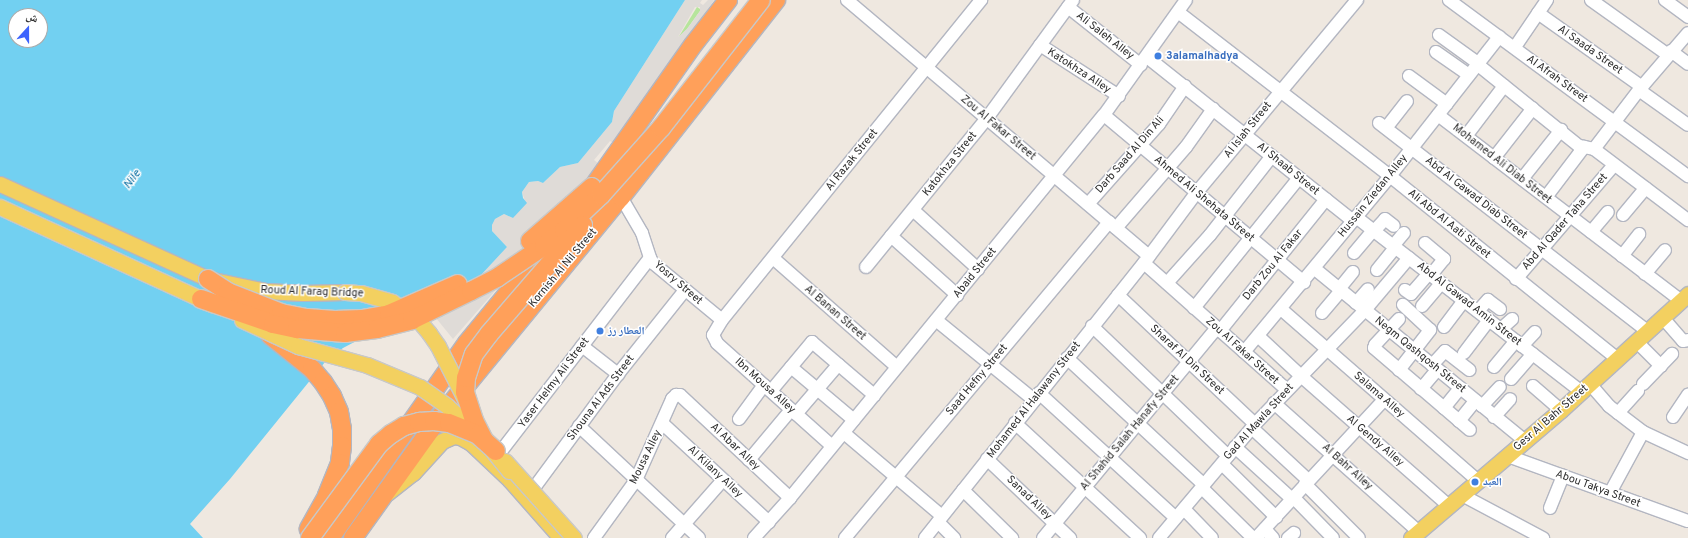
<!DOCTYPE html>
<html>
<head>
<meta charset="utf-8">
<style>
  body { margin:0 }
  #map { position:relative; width:1688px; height:538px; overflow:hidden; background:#efe8e0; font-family:Overpass,"Noto Naskh Arabic",sans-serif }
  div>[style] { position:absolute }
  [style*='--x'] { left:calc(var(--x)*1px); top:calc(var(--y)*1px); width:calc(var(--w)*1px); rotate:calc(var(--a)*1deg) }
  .green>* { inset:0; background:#b6e59c }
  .plaza>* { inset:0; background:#dfdbd7 }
  .water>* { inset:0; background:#72d0f1 }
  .roads { filter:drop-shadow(1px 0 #b3b6c1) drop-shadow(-1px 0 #b3b6c1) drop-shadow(0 1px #b3b6c1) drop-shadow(0 -1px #b3b6c1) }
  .minor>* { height:12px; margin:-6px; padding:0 6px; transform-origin:6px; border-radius:6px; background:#fff }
  .major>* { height:15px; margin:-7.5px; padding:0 7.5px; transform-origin:7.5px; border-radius:7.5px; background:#f3d060 }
  .highway>* { height:18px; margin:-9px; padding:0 9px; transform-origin:9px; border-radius:9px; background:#ffa05a }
  .bridges { filter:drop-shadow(1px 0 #c8c8c8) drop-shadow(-1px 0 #c8c8c8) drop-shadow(0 1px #c8c8c8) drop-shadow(0 -1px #c8c8c8) }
  .major-bridge>* { height:15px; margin:-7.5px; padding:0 7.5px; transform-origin:7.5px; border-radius:7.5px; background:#f3d060 }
  .highway-bridge>* { height:18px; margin:-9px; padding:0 9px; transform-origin:9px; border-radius:9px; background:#ffa05a }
  .dots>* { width:11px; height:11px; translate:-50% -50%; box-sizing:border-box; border:2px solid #fff; border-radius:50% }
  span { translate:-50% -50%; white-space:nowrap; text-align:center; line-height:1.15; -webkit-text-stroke:3px #fff; paint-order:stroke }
  .street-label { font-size:11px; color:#2d2d2d }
  .shop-label { font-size:11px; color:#366cbe; font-weight:700 }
  .left { translate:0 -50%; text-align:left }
  .water-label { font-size:12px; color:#0b70a3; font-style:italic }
  .north { position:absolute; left:8px; top:8px; width:40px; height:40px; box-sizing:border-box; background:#fff; border:1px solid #ababab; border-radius:50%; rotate:21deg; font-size:11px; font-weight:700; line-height:16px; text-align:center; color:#2d2d2d }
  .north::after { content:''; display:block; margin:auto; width:14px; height:18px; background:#3e64fd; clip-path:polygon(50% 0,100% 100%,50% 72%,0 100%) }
</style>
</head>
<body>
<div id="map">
  <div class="green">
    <div style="clip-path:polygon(697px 7px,700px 9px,700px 11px,687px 29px,678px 38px)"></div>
  </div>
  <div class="plaza">
    <div style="clip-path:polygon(evenodd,685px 0,702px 0,700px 3px,703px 5px,708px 0,714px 0,698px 24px,632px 130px,516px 267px,453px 339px,436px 318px,443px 316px,507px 247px,492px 231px,492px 225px,495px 219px,504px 214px,513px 218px,525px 201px,522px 192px,529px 182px,538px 181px,543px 183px,560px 167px,578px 163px,612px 122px,614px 111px,685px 0,695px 7px,700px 7px,700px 11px,687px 29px,678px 37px,695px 7px,685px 0,610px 141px,615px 144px,599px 164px,594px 160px,610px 141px)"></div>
  </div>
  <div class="water">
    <div style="clip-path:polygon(evenodd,0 0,685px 0,614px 111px,612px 122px,578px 163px,560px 167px,543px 183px,538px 181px,529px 182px,522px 192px,523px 198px,527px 203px,513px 218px,504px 214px,495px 219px,492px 225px,492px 231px,507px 247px,443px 316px,415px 325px,362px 338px,343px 348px,325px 362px,230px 479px,190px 524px,203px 538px,0 538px,0 0,16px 16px,40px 16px,40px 40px,16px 40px,16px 16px)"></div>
  </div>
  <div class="roads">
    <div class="minor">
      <div style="--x:847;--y:0;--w:396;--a:40.3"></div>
      <div style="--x:1449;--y:0;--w:297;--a:36.4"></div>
      <div style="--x:1591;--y:0;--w:95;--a:35.5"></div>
      <div style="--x:1665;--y:0;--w:29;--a:36"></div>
      <div style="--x:1068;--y:7;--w:93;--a:38.5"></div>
      <div style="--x:1178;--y:12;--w:268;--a:37.7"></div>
      <div style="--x:1390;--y:176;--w:292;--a:38.8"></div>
      <div style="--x:1538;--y:13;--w:128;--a:35.4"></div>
      <div style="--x:1439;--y:35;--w:48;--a:35.7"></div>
      <div style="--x:1040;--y:45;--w:94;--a:32.8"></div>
      <div style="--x:1515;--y:47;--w:57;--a:-55.8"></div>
      <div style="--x:1671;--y:51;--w:21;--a:37"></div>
      <div style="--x:1436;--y:52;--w:40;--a:34.9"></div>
      <div style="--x:1147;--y:57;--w:263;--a:38.5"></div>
      <div style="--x:1477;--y:64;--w:131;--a:38.8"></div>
      <div style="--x:1579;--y:146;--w:15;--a:11"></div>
      <div style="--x:1594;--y:149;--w:118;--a:37.1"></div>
      <div style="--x:1409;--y:76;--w:47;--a:36.4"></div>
      <div style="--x:1639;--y:90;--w:60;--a:35.5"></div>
      <div style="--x:1104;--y:115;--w:261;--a:39.9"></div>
      <div style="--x:1438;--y:115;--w:306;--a:37.4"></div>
      <div style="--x:1379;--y:123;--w:341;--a:37.8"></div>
      <div style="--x:1386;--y:128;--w:34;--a:-52"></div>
      <div style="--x:1466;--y:136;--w:63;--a:-52.8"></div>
      <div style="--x:1594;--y:149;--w:74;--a:-52.7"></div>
      <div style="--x:1639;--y:90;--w:75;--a:-49.3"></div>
      <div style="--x:1494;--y:158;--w:63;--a:-52"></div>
      <div style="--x:1522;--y:179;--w:63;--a:-51.5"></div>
      <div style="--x:621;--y:197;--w:42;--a:59.7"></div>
      <div style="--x:642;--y:233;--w:26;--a:72"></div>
      <div style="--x:650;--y:258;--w:6;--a:59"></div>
      <div style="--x:653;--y:263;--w:89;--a:39.6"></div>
      <div style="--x:1546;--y:197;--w:63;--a:-52.8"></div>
      <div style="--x:1088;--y:204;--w:107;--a:-48.4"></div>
      <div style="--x:1159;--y:124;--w:46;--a:-55.6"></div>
      <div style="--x:913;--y:210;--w:88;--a:42.2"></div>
      <div style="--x:1623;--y:215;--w:35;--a:-50"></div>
      <div style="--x:1356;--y:217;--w:286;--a:37.8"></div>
      <div style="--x:1116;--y:228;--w:107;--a:-49.2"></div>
      <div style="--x:1186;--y:147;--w:47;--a:-54.6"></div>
      <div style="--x:1374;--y:231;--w:16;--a:-47"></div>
      <div style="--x:1385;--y:219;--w:11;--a:38"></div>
      <div style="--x:1591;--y:232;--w:26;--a:-50"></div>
      <div style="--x:891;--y:236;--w:89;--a:41.8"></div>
      <div style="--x:1425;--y:243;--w:25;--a:40"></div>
      <div style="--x:1444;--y:259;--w:21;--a:129"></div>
      <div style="--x:1393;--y:246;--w:17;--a:-50"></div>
      <div style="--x:1354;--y:253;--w:30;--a:-50"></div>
      <div style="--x:1622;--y:256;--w:28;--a:-52"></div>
      <div style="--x:773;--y:258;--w:165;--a:41.3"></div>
      <div style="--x:1144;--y:263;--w:191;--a:41.6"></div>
      <div style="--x:866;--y:267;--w:192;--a:-50.9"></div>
      <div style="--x:987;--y:118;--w:146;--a:-53.9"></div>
      <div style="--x:1315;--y:269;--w:271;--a:39.3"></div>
      <div style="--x:1377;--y:270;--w:28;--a:-51"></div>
      <div style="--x:1645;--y:274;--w:31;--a:-50"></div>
      <div style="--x:1516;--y:279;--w:150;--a:-49.3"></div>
      <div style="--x:1167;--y:283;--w:64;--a:-48.1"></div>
      <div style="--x:1210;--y:235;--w:100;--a:-51.9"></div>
      <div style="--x:1339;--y:289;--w:22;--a:-51"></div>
      <div style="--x:1405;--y:290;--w:7;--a:34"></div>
      <div style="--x:1411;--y:294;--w:28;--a:-49"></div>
      <div style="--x:1118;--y:295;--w:188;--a:43.3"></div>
      <div style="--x:1356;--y:303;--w:18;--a:-49"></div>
      <div style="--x:1422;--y:306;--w:30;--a:-50"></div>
      <div style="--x:1194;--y:308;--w:167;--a:-51.1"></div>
      <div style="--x:1281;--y:309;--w:262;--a:41.1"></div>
      <div style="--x:1478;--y:311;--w:15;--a:-48"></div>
      <div style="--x:1488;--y:300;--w:15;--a:37"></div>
      <div style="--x:1322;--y:313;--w:30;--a:-50"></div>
      <div style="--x:1663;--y:318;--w:30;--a:49"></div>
      <div style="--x:1683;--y:341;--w:5;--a:-11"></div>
      <div style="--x:1399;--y:319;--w:35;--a:133"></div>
      <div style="--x:1375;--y:345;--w:3;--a:108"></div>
      <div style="--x:1374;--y:348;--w:126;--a:40.5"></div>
      <div style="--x:936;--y:320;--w:127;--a:39.2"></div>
      <div style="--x:1092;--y:326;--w:188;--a:43.7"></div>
      <div style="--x:1444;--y:327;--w:34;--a:-53"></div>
      <div style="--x:1501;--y:329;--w:15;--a:-42"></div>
      <div style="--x:1220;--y:331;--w:169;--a:-51.2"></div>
      <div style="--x:1258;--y:336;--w:59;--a:42.9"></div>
      <div style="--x:1301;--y:376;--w:197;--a:41.3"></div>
      <div style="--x:1637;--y:342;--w:34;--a:45"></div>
      <div style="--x:582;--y:346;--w:46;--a:37.9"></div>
      <div style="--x:1522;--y:346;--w:19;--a:-47"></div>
      <div style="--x:1244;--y:352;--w:229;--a:-50.3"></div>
      <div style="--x:1390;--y:176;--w:177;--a:-51.9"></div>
      <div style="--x:1464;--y:353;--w:41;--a:-52.9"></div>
      <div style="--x:1067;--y:358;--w:187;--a:42.8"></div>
      <div style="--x:1432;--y:365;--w:19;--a:-47"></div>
      <div style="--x:1445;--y:351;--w:31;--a:38"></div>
      <div style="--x:791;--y:367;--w:82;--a:40.1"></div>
      <div style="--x:1494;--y:367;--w:34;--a:-50"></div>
      <div style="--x:1399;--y:370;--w:51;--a:-52.2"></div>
      <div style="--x:1430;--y:330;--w:37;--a:-137"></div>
      <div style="--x:1511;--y:379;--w:33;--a:-49"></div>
      <div style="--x:1590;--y:384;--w:29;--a:49"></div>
      <div style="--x:1609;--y:406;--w:43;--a:37.4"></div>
      <div style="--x:1643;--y:432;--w:50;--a:25"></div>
      <div style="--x:1643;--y:384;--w:42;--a:-46"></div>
      <div style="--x:1533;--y:386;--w:37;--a:41"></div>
      <div style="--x:1421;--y:389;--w:25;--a:-50"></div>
      <div style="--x:771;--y:391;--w:64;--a:-50.1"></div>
      <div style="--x:812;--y:342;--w:82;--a:40.5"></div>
      <div style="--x:1039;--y:393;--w:185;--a:42.4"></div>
      <div style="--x:1274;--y:403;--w:194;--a:41.7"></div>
      <div style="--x:1482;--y:406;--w:26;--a:-47"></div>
      <div style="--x:1444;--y:408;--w:26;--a:-51"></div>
      <div style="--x:1618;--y:413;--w:30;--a:-48"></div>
      <div style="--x:796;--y:414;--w:65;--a:-49.4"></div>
      <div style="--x:1494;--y:417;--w:24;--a:-48"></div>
      <div style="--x:1673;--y:417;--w:27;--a:-56"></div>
      <div style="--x:739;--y:419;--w:42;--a:-53.7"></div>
      <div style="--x:1459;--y:421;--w:26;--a:-51"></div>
      <div style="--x:662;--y:423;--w:146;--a:42.8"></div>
      <div style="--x:1015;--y:423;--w:170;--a:42.6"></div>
      <div style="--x:579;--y:426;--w:164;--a:43"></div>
      <div style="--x:1252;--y:428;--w:76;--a:42.9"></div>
      <div style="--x:844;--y:433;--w:128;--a:40.3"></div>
      <div style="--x:832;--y:446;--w:154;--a:-138.2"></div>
      <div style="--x:717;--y:343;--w:9;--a:-117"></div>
      <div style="--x:713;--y:335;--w:17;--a:-59"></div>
      <div style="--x:722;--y:320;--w:412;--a:-51"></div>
      <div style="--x:1235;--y:447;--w:77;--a:42.4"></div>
      <div style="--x:502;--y:450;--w:242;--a:-52.4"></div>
      <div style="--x:1508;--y:456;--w:191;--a:19.9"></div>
      <div style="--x:987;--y:459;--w:115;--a:43.6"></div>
      <div style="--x:749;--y:460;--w:65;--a:-50"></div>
      <div style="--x:1222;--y:464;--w:76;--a:44.5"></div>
      <div style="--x:1305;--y:484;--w:76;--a:45"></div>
      <div style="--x:534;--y:488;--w:142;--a:-53.6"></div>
      <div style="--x:618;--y:374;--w:107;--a:-51.4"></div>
      <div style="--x:1202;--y:488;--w:71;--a:44.4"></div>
      <div style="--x:963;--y:490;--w:69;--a:44.4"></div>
      <div style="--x:1610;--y:493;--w:69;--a:-61.6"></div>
      <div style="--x:1462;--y:495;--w:92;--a:28"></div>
      <div style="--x:1293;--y:497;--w:57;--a:45.7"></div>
      <div style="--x:1550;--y:508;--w:35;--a:-68"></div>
      <div style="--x:1184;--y:509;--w:40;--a:46"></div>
      <div style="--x:938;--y:522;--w:23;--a:45"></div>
      <div style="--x:1265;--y:529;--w:12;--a:48"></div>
      <div style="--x:594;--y:538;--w:72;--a:-54.1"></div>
      <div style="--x:636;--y:480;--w:89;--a:-66"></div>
      <div style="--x:672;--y:399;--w:6;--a:-45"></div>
      <div style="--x:676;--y:395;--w:4;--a:0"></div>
      <div style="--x:680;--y:395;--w:151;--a:43.1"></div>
      <div style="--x:672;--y:538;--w:77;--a:-48.7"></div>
      <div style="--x:754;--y:538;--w:54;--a:-48"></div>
      <div style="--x:790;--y:498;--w:495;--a:-50.7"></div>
      <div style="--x:1104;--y:115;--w:141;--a:-54.5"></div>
      <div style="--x:845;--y:538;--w:412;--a:-50.1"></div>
      <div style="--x:925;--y:538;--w:352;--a:-51.5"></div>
      <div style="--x:1144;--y:263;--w:89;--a:-53.3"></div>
      <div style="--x:1197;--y:192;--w:250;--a:-50.2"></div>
      <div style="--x:1043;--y:538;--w:273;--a:-50.4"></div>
      <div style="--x:1159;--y:538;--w:149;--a:-49.9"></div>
      <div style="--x:1255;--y:424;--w:158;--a:-46"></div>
      <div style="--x:1365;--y:310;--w:68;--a:-49.8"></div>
      <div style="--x:1256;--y:538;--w:188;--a:-47.2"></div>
      <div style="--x:1288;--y:538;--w:8;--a:-40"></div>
    </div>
    <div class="major">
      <div style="--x:0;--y:184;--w:229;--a:24.5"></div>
      <div style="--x:208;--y:279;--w:58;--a:11.9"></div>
      <div style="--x:265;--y:291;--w:38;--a:3"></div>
      <div style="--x:303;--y:293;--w:42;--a:-1.4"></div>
      <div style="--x:387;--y:493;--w:33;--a:-38"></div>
      <div style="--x:413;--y:473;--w:43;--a:-47.8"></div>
      <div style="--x:442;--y:441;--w:13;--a:-23"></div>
      <div style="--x:454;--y:436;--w:6;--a:9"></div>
      <div style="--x:460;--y:437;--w:13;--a:29"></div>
      <div style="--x:471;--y:443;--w:54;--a:43.5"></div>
      <div style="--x:510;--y:480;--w:77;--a:48.7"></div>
      <div style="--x:1411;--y:538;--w:197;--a:-40.5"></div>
      <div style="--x:1561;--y:410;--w:172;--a:-42.4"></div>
    </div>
    <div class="highway">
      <div style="--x:584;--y:200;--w:189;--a:-54.9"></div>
      <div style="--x:693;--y:45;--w:57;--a:-52.1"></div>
      <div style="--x:270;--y:335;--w:54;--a:39"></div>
      <div style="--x:312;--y:369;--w:17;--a:50"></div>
      <div style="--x:323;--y:382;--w:17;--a:57"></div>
      <div style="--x:332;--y:396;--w:17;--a:66"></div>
      <div style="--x:339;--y:412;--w:17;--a:80"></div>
      <div style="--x:342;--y:429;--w:17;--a:90"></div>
      <div style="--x:342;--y:446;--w:17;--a:97"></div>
      <div style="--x:340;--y:463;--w:35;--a:112"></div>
      <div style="--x:327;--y:496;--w:38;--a:119"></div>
      <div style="--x:330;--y:538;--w:238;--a:-54.9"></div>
      <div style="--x:467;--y:343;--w:124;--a:-50.5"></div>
      <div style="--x:353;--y:538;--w:143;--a:-54.4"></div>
      <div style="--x:436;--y:422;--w:291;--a:-50.6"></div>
      <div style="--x:621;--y:197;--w:251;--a:-51.8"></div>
    </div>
  </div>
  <div class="bridges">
    <div class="major-bridge">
      <div style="--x:0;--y:207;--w:233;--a:24.6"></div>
      <div style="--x:345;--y:292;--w:16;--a:4"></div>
      <div style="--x:361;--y:293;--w:32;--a:16"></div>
      <div style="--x:392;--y:302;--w:33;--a:35"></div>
      <div style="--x:419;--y:321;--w:16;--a:50"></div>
      <div style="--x:429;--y:333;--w:16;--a:55"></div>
      <div style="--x:438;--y:346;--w:59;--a:63"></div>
      <div style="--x:242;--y:320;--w:62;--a:24.9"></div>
      <div style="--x:298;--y:346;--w:72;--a:15.4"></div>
      <div style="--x:367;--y:365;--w:57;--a:22.5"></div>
      <div style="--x:420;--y:387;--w:33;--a:35"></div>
      <div style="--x:447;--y:406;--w:50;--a:42.6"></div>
      <div style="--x:484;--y:440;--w:40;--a:51"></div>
      <div style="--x:505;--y:461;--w:103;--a:48.1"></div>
    </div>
    <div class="highway-bridge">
      <div style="--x:530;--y:241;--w:82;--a:-41.1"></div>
      <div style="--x:208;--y:279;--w:24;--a:33"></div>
      <div style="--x:228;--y:292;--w:57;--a:21.6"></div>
      <div style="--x:281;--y:313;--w:26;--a:11"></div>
      <div style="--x:307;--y:318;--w:28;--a:4"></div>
      <div style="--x:335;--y:320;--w:27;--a:-2"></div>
      <div style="--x:362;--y:319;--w:27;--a:-10"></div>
      <div style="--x:389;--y:314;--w:75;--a:-23.5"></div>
      <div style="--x:201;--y:299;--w:76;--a:19.1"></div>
      <div style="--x:273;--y:324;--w:25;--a:12"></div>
      <div style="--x:297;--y:329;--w:48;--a:4.8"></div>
      <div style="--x:345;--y:333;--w:32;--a:-7"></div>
      <div style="--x:377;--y:329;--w:36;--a:-14"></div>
      <div style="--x:412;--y:320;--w:66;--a:-26.2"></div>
      <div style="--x:471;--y:291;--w:30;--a:-27"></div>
      <div style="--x:498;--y:277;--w:55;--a:-34"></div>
      <div style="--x:544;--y:246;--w:26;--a:-39"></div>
      <div style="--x:564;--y:230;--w:51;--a:-43.4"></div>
      <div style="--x:601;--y:195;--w:90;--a:-48.2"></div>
      <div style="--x:661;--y:128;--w:162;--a:-52"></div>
      <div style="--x:484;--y:440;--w:22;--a:-117"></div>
      <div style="--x:474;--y:420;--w:29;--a:-108"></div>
      <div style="--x:465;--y:392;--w:14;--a:-86"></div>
      <div style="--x:466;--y:378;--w:25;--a:-72"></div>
      <div style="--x:474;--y:354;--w:25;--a:-53"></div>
      <div style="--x:489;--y:334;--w:144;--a:-49.2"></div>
      <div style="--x:310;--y:538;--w:117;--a:-53.7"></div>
      <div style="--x:379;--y:444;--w:16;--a:-40"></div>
      <div style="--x:391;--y:434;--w:15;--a:-32"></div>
      <div style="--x:404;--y:426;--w:16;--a:-15"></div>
      <div style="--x:419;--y:422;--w:15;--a:-4"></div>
      <div style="--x:434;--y:421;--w:15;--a:8"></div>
      <div style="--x:449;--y:423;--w:31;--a:22"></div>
      <div style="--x:478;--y:435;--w:24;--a:42"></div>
    </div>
  </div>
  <div class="dots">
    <div style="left:1158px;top:56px;background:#3f7fe0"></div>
    <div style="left:600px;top:331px;background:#3f7fe0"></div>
    <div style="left:1475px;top:482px;background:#3f7fe0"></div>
  </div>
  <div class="street-label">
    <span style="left:1105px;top:36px;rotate:38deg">Ali Saleh Alley</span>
    <span style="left:1590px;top:50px;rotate:35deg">Al Saada Street</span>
    <span style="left:1079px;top:71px;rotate:33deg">Katokhza Alley</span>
    <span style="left:1557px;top:79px;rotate:36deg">Al Afrah Street</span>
    <span style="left:998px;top:128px;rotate:40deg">Zou Al Fakar Street</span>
    <span style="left:1248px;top:130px;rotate:-51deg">Al Islah Street</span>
    <span style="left:1130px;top:155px;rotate:-49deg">Darb Saad Al Din Ali</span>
    <span style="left:852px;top:160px;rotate:-51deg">Al Razak Street</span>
    <span style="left:950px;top:164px;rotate:-51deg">Katokhza Street</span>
    <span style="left:1502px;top:164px;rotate:38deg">Mohamed Ali Diab Street</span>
    <span style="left:1288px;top:169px;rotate:39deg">Al Shaab Street</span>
    <span style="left:1373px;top:196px;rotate:-51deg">Hussain Ziedan Alley</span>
    <span style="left:1476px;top:198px;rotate:38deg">Abd Al Gawad Diab Street</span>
    <span style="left:1204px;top:199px;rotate:40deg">Ahmed Ali Shehata Street</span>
    <span style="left:1565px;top:222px;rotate:-49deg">Abd Al Qader Taha Street</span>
    <span style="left:1449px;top:224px;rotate:39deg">Ali Abd Al Aati Street</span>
    <span style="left:1273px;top:265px;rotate:-51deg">Darb Zou Al Fakar</span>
    <span style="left:563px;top:268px;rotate:-50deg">Kornish Al Nil Street</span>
    <span style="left:975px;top:273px;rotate:-51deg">Abaid Street</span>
    <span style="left:678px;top:283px;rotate:41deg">Yosry Street</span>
    <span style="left:312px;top:292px;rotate:2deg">Roud Al Farag Bridge</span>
    <span style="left:1469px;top:304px;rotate:38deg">Abd Al Gawad Amin Street</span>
    <span style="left:835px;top:313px;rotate:41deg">Al Banan Street</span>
    <span style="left:1242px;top:351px;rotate:42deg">Zou Al Fakar Street</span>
    <span style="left:1420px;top:355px;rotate:39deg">Negm Qashqosh Street</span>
    <span style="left:1187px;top:360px;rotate:43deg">Sharaf Al Din Street</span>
    <span style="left:977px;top:380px;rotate:-50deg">Saad Hefny Street</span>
    <span style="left:554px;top:383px;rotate:-53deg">Yaser Helmy Ali Street</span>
    <span style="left:765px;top:386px;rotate:42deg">Ibn Mousa Alley</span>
    <span style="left:1379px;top:395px;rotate:41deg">Salama Alley</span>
    <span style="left:601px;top:398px;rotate:-53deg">Shouna Al Ads Street</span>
    <span style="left:1034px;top:400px;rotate:-52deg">Mohamed Al Halawany Street</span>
    <span style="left:1551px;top:418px;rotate:-41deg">Gesr Al Bahr Street</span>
    <span style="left:1259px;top:422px;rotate:-48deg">Gad Al Mawla Street</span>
    <span style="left:1130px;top:433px;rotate:-50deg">Al Shahid Salah Hanafy Street</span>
    <span style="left:1375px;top:441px;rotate:41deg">Al Gendy Alley</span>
    <span style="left:735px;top:447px;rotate:43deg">Al Abar Alley</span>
    <span style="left:646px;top:457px;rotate:-64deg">Mousa Alley</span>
    <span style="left:1347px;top:467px;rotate:42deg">Al Bahr Alley</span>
    <span style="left:715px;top:472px;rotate:43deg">Al Kilany Alley</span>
    <span style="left:1598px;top:489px;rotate:20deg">Abou Takya Street</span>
    <span style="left:1029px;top:498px;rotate:44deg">Sanad Alley</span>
  </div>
  <div class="shop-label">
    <span class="left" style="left:1166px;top:56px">3alamalhadya</span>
    <span class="left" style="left:608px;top:331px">العطار رز</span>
    <span class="left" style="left:1483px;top:482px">العبد</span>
  </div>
  <div class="water-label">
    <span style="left:133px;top:180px;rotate:-53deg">Nile</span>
  </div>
  <div class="north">ش</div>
</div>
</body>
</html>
